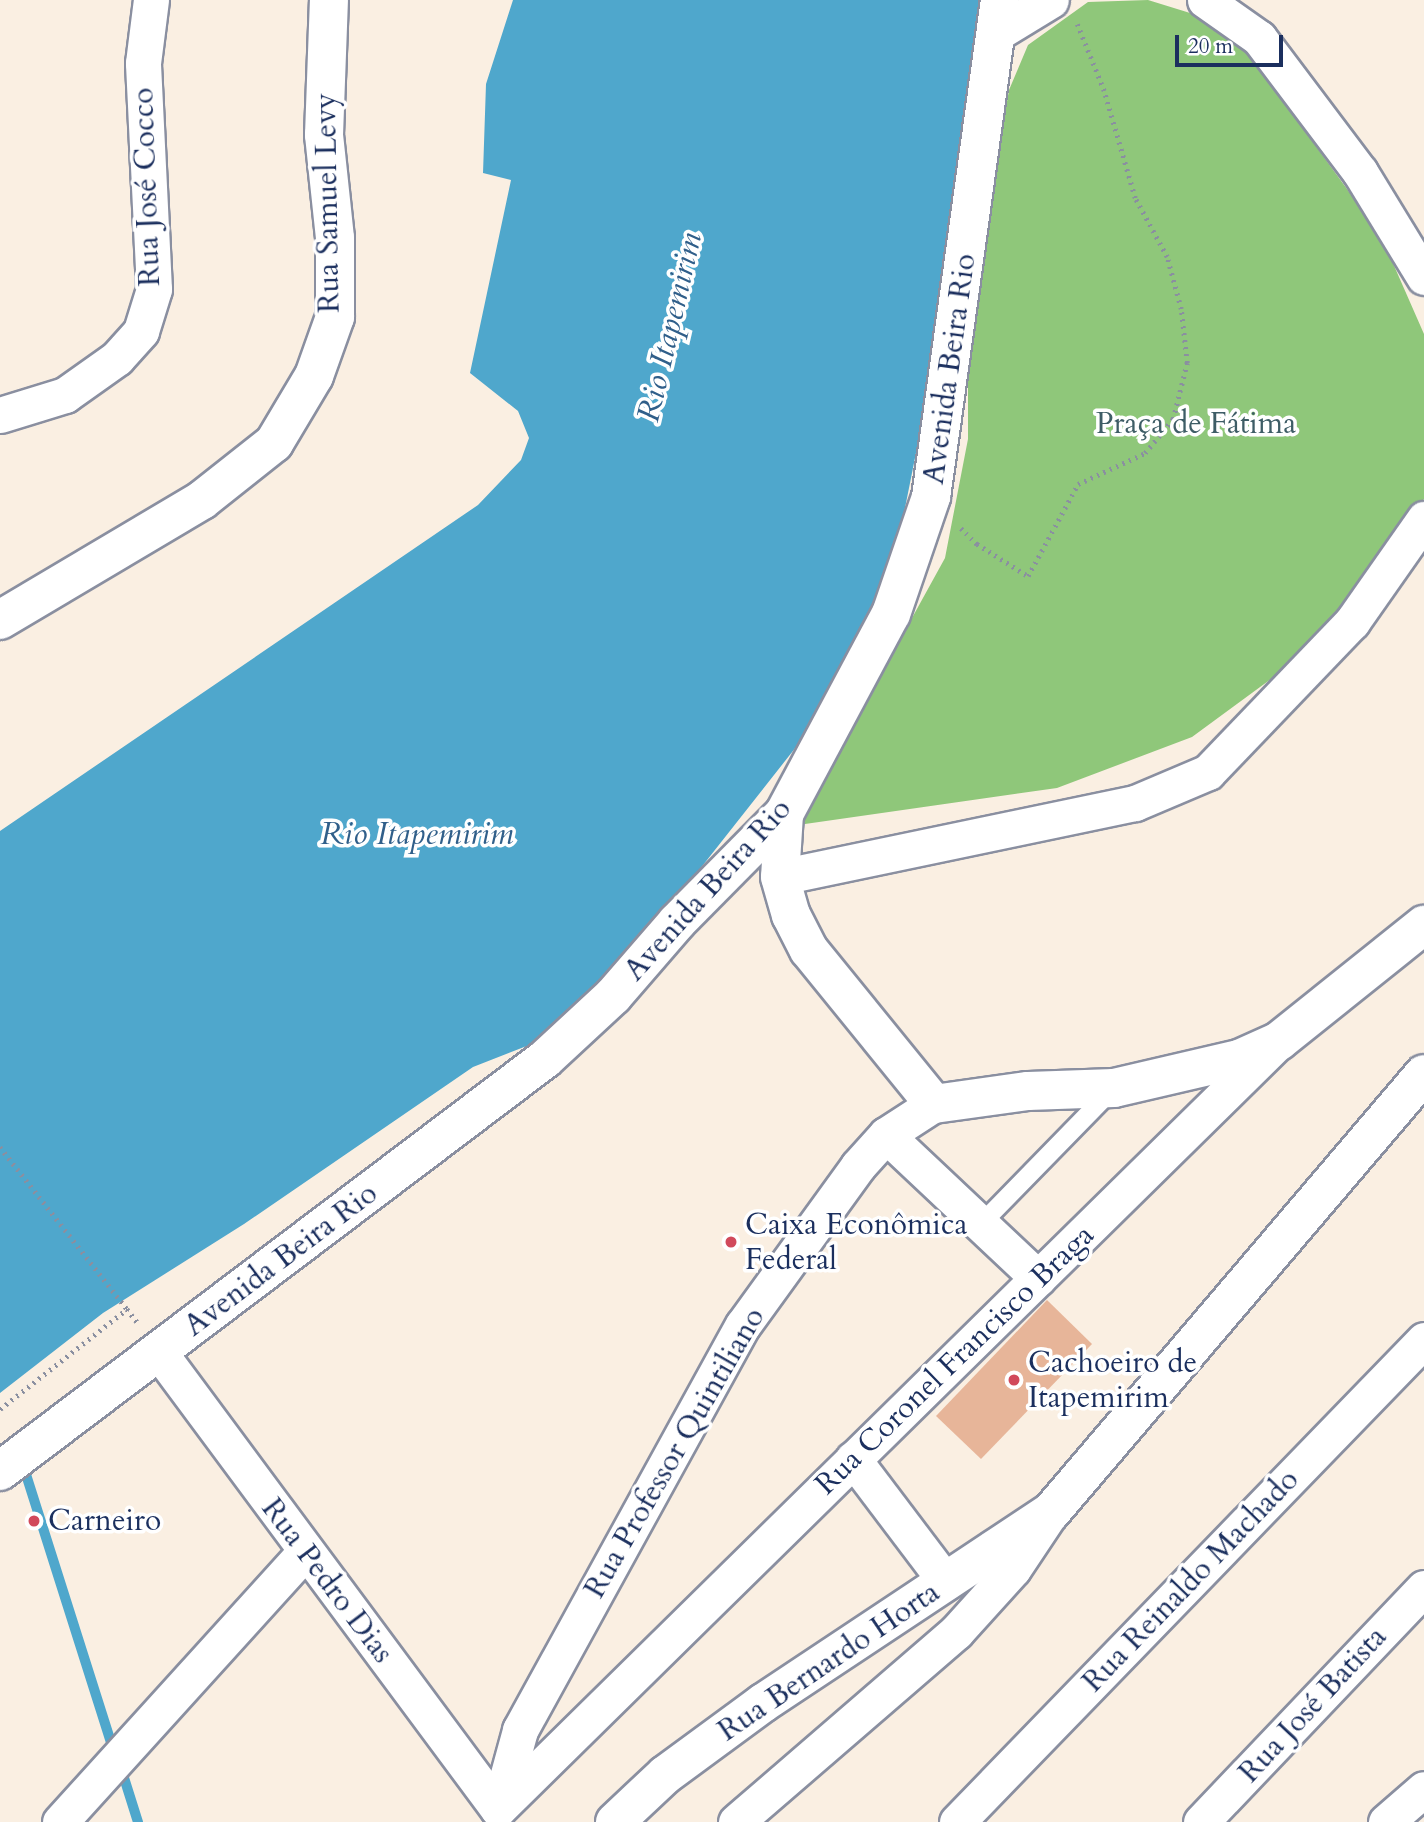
<!DOCTYPE html>
<html>
<head>
<meta charset="utf-8">
<style>
  body { margin:0 }
  #map { position:relative; width:1424px; height:1822px; overflow:hidden; background:#faefe2; font-family:Cardo,serif }
  div>[style] { position:absolute }
  [style*='--x'] { left:calc(var(--x)*1px); top:calc(var(--y)*1px); width:calc(var(--w)*1px); rotate:calc(var(--a)*1deg) }
  .green>* { inset:0; background:#8fc77a }
  .water>* { inset:0; background:#4fa7cc }
  .stream>* { height:10px; margin:-5px; padding:0 5px; transform-origin:5px; border-radius:5px; background:#4fa7cc }
  .building>* { inset:0; background:#e7b599 }
  .path>* { height:4.5px; margin-top:-2.25px; transform-origin:0; background:repeating-linear-gradient(90deg,#8a8fa0 0 2px,transparent 0 7px) }
  .roads { filter:drop-shadow(2px 0 #8a8fa0) drop-shadow(-2px 0 #8a8fa0) drop-shadow(0 2px #8a8fa0) drop-shadow(0 -2px #8a8fa0) }
  .service>* { height:18px; margin:-9px; padding:0 9px; transform-origin:9px; border-radius:9px; background:#fff }
  .minor>* { height:35px; margin:-17.5px; padding:0 17.5px; transform-origin:17.5px; border-radius:17.5px; background:#fff }
  .tertiary>* { height:38px; margin:-19px; padding:0 19px; transform-origin:19px; border-radius:19px; background:#fff }
  .secondary>* { height:38px; margin:-19px; padding:0 19px; transform-origin:19px; border-radius:19px; background:#fff }
  .dots>* { width:19px; height:19px; translate:-50% -50%; box-sizing:border-box; border:4px solid #fff; border-radius:50% }
  span { translate:-50% -50%; white-space:nowrap; text-align:center; line-height:1.15; -webkit-text-stroke:7px #fff; paint-order:stroke }
  .street-label { font-size:30px; color:#1b2f5e }
  .park-label { font-size:30px; color:#3e5d66 }
  .poi-label { font-size:30px; color:#1b2f5e }
  .left { translate:0 -50%; text-align:left }
  .water-label { font-size:32px; color:#305f8a; font-style:italic }
  .scale { position:absolute; left:1175px; top:35px; width:108px; height:32px; box-sizing:border-box; border:4px solid #1b2f5e; border-top:0; padding-left:9px; font-size:21px; line-height:24px; white-space:nowrap; color:#1b2f5e; -webkit-text-stroke:5px #fff; paint-order:stroke }
</style>
</head>
<body>
<div id="map">
  <div class="green">
    <div style="clip-path:polygon(1148px 0,1203px 17px,1247px 51px,1381px 236px,1424px 334px,1424px 499px,1313px 648px,1192px 737px,1057px 788px,798px 825px,945px 558px,968px 439px,968px 328px,1009px 90px,1028px 45px,1088px 2px)"></div>
  </div>
  <div class="water">
    <div style="clip-path:polygon(513px 0,985px 0,958px 216px,917px 448px,902px 523px,879px 593px,844px 670px,800px 742px,651px 931px,550px 1037px,473px 1067px,244px 1224px,103px 1313px,0 1393px,0 831px,478px 505px,521px 460px,529px 438px,518px 411px,470px 373px,511px 180px,483px 173px,486px 84px)"></div>
  </div>
  <div class="stream">
    <div style="--x:23;--y:1465;--w:291;--a:72.4"></div>
    <div style="--x:120;--y:1765;--w:60;--a:72.5"></div>
  </div>
  <div class="building">
    <div style="clip-path:polygon(1047px 1300px,1092px 1344px,981px 1459px,936px 1416px)"></div>
  </div>
  <div class="path">
    <div style="--x:961;--y:528;--w:23;--a:45"></div>
    <div style="--x:977;--y:544;--w:60;--a:32.1"></div>
    <div style="--x:1028;--y:576;--w:105;--a:-61.5"></div>
    <div style="--x:1078;--y:484;--w:74;--a:-24.8"></div>
    <div style="--x:1145;--y:453;--w:44;--a:-50.5"></div>
    <div style="--x:1173;--y:419;--w:58;--a:-76"></div>
    <div style="--x:1187;--y:363;--w:54;--a:-96.3"></div>
    <div style="--x:1181;--y:309;--w:54;--a:-105.1"></div>
    <div style="--x:1167;--y:257;--w:67;--a:-118.5"></div>
    <div style="--x:1135;--y:198;--w:111;--a:-106.2"></div>
    <div style="--x:1104;--y:91;--w:72;--a:-111.9"></div>
    <div style="--x:0;--y:1147;--w:206;--a:51.9"></div>
    <div style="--x:0;--y:1409;--w:162;--a:-38.2"></div>
    <div style="--x:127;--y:1309;--w:18;--a:52"></div>
  </div>
  <div class="roads">
    <div class="service">
      <div style="--x:980;--y:1225;--w:186;--a:-45.7"></div>
    </div>
    <div class="minor">
      <div style="--x:1205;--y:0;--w:66;--a:35.1"></div>
      <div style="--x:1259;--y:38;--w:168;--a:53"></div>
      <div style="--x:1360;--y:172;--w:123;--a:58.6"></div>
      <div style="--x:997;--y:33;--w:63;--a:-31.4"></div>
      <div style="--x:0;--y:415;--w:68;--a:-17.1"></div>
      <div style="--x:65;--y:395;--w:64;--a:-35.4"></div>
      <div style="--x:117;--y:358;--w:36;--a:-48"></div>
      <div style="--x:141;--y:331;--w:44;--a:-72.8"></div>
      <div style="--x:154;--y:289;--w:226;--a:-92.8"></div>
      <div style="--x:143;--y:63;--w:64;--a:-82.8"></div>
      <div style="--x:780;--y:877;--w:363;--a:-11.8"></div>
      <div style="--x:1135;--y:803;--w:79;--a:-23"></div>
      <div style="--x:1208;--y:772;--w:208;--a:-46.2"></div>
      <div style="--x:1352;--y:622;--w:126;--a:-55"></div>
      <div style="--x:886;--y:1135;--w:209;--a:43.3"></div>
      <div style="--x:159;--y:1352;--w:569;--a:53.43"></div>
      <div style="--x:853;--y:1459;--w:154;--a:52.9"></div>
      <div style="--x:499;--y:1807;--w:80;--a:-74.7"></div>
      <div style="--x:520;--y:1730;--w:462;--a:-61.2"></div>
      <div style="--x:743;--y:1325;--w:196;--a:-54.1"></div>
      <div style="--x:858;--y:1166;--w:42;--a:-47.9"></div>
      <div style="--x:886;--y:1135;--w:57;--a:-32.9"></div>
      <div style="--x:498;--y:1809;--w:1088;--a:-44.52"></div>
      <div style="--x:60;--y:1822;--w:365;--a:-47.8"></div>
      <div style="--x:736;--y:1822;--w:291;--a:-40.8"></div>
      <div style="--x:956;--y:1632;--w:85;--a:-47.9"></div>
      <div style="--x:1013;--y:1569;--w:65;--a:-56.3"></div>
      <div style="--x:957;--y:1822;--w:671;--a:-45.91"></div>
      <div style="--x:1201;--y:1822;--w:323;--a:-46.4"></div>
      <div style="--x:1386;--y:1822;--w:50;--a:-41"></div>
    </div>
    <div class="tertiary">
      <div style="--x:0;--y:620;--w:235;--a:-30.7"></div>
      <div style="--x:202;--y:500;--w:92;--a:-38.4"></div>
      <div style="--x:274;--y:443;--w:78;--a:-59.2"></div>
      <div style="--x:314;--y:376;--w:63;--a:-70.4"></div>
      <div style="--x:335;--y:317;--w:79;--a:-90"></div>
      <div style="--x:335;--y:238;--w:104;--a:-96.1"></div>
      <div style="--x:324;--y:135;--w:135;--a:-87.9"></div>
    </div>
    <div class="secondary">
      <div style="--x:784;--y:814;--w:63;--a:93.6"></div>
      <div style="--x:780;--y:877;--w:40;--a:74"></div>
      <div style="--x:791;--y:915;--w:39;--a:63"></div>
      <div style="--x:809;--y:950;--w:198;--a:50.9"></div>
      <div style="--x:934;--y:1104;--w:95;--a:-7.9"></div>
      <div style="--x:1028;--y:1091;--w:86;--a:-2"></div>
      <div style="--x:1114;--y:1088;--w:128;--a:-13.1"></div>
      <div style="--x:1239;--y:1059;--w:44;--a:-24.2"></div>
      <div style="--x:1279;--y:1041;--w:186;--a:-38.7"></div>
      <div style="--x:0;--y:1471;--w:683;--a:-37.09"></div>
      <div style="--x:545;--y:1059;--w:93;--a:-42.8"></div>
      <div style="--x:613;--y:996;--w:98;--a:-49.1"></div>
      <div style="--x:677;--y:922;--w:152;--a:-45.3"></div>
      <div style="--x:784;--y:814;--w:227;--a:-61.9"></div>
      <div style="--x:891;--y:614;--w:124;--a:-71.1"></div>
      <div style="--x:931;--y:497;--w:502;--a:-82.1"></div>
      <div style="--x:615;--y:1822;--w:69;--a:-43.2"></div>
      <div style="--x:665;--y:1775;--w:122;--a:-36.3"></div>
      <div style="--x:763;--y:1703;--w:346;--a:-33.6"></div>
      <div style="--x:1051;--y:1512;--w:575;--a:-49.58"></div>
    </div>
  </div>
  <div class="dots">
    <div style="left:731px;top:1242px;background:#d1495b"></div>
    <div style="left:1014px;top:1380px;background:#d1495b"></div>
    <div style="left:34px;top:1521px;background:#d1495b"></div>
  </div>
  <div class="street-label">
    <span style="left:147px;top:187px;rotate:-92deg">Rua José Cocco</span>
    <span style="left:328px;top:203px;rotate:-91deg">Rua Samuel Levy</span>
    <span style="left:950px;top:369px;rotate:-82deg">Avenida Beira Rio</span>
    <span style="left:708px;top:890px;rotate:-48deg">Avenida Beira Rio</span>
    <span style="left:281px;top:1260px;rotate:-37deg">Avenida Beira Rio</span>
    <span style="left:955px;top:1360px;rotate:-44deg">Rua Coronel Francisco Braga</span>
    <span style="left:675px;top:1453px;rotate:-60deg">Rua Professor Quintiliano</span>
    <span style="left:327px;top:1581px;rotate:53deg">Rua Pedro Dias</span>
    <span style="left:1191px;top:1581px;rotate:-46deg">Rua Reinaldo Machado</span>
    <span style="left:829px;top:1662px;rotate:-34deg">Rua Bernardo Horta</span>
    <span style="left:1313px;top:1705px;rotate:-47deg">Rua José Batista</span>
  </div>
  <div class="park-label">
    <span style="left:1196px;top:424px">Praça de Fátima</span>
  </div>
  <div class="poi-label">
    <span class="left" style="left:745px;top:1242px">Caixa Econômica<br>Federal</span>
    <span class="left" style="left:1028px;top:1380px">Cachoeiro de<br>Itapemirim</span>
    <span class="left" style="left:48px;top:1521px">Carneiro</span>
  </div>
  <div class="water-label">
    <span style="left:670px;top:327px;rotate:-77deg">Rio Itapemirim</span>
    <span style="left:417px;top:834px">Rio Itapemirim</span>
  </div>
  <div class="scale">20 m</div>
</div>
</body>
</html>
